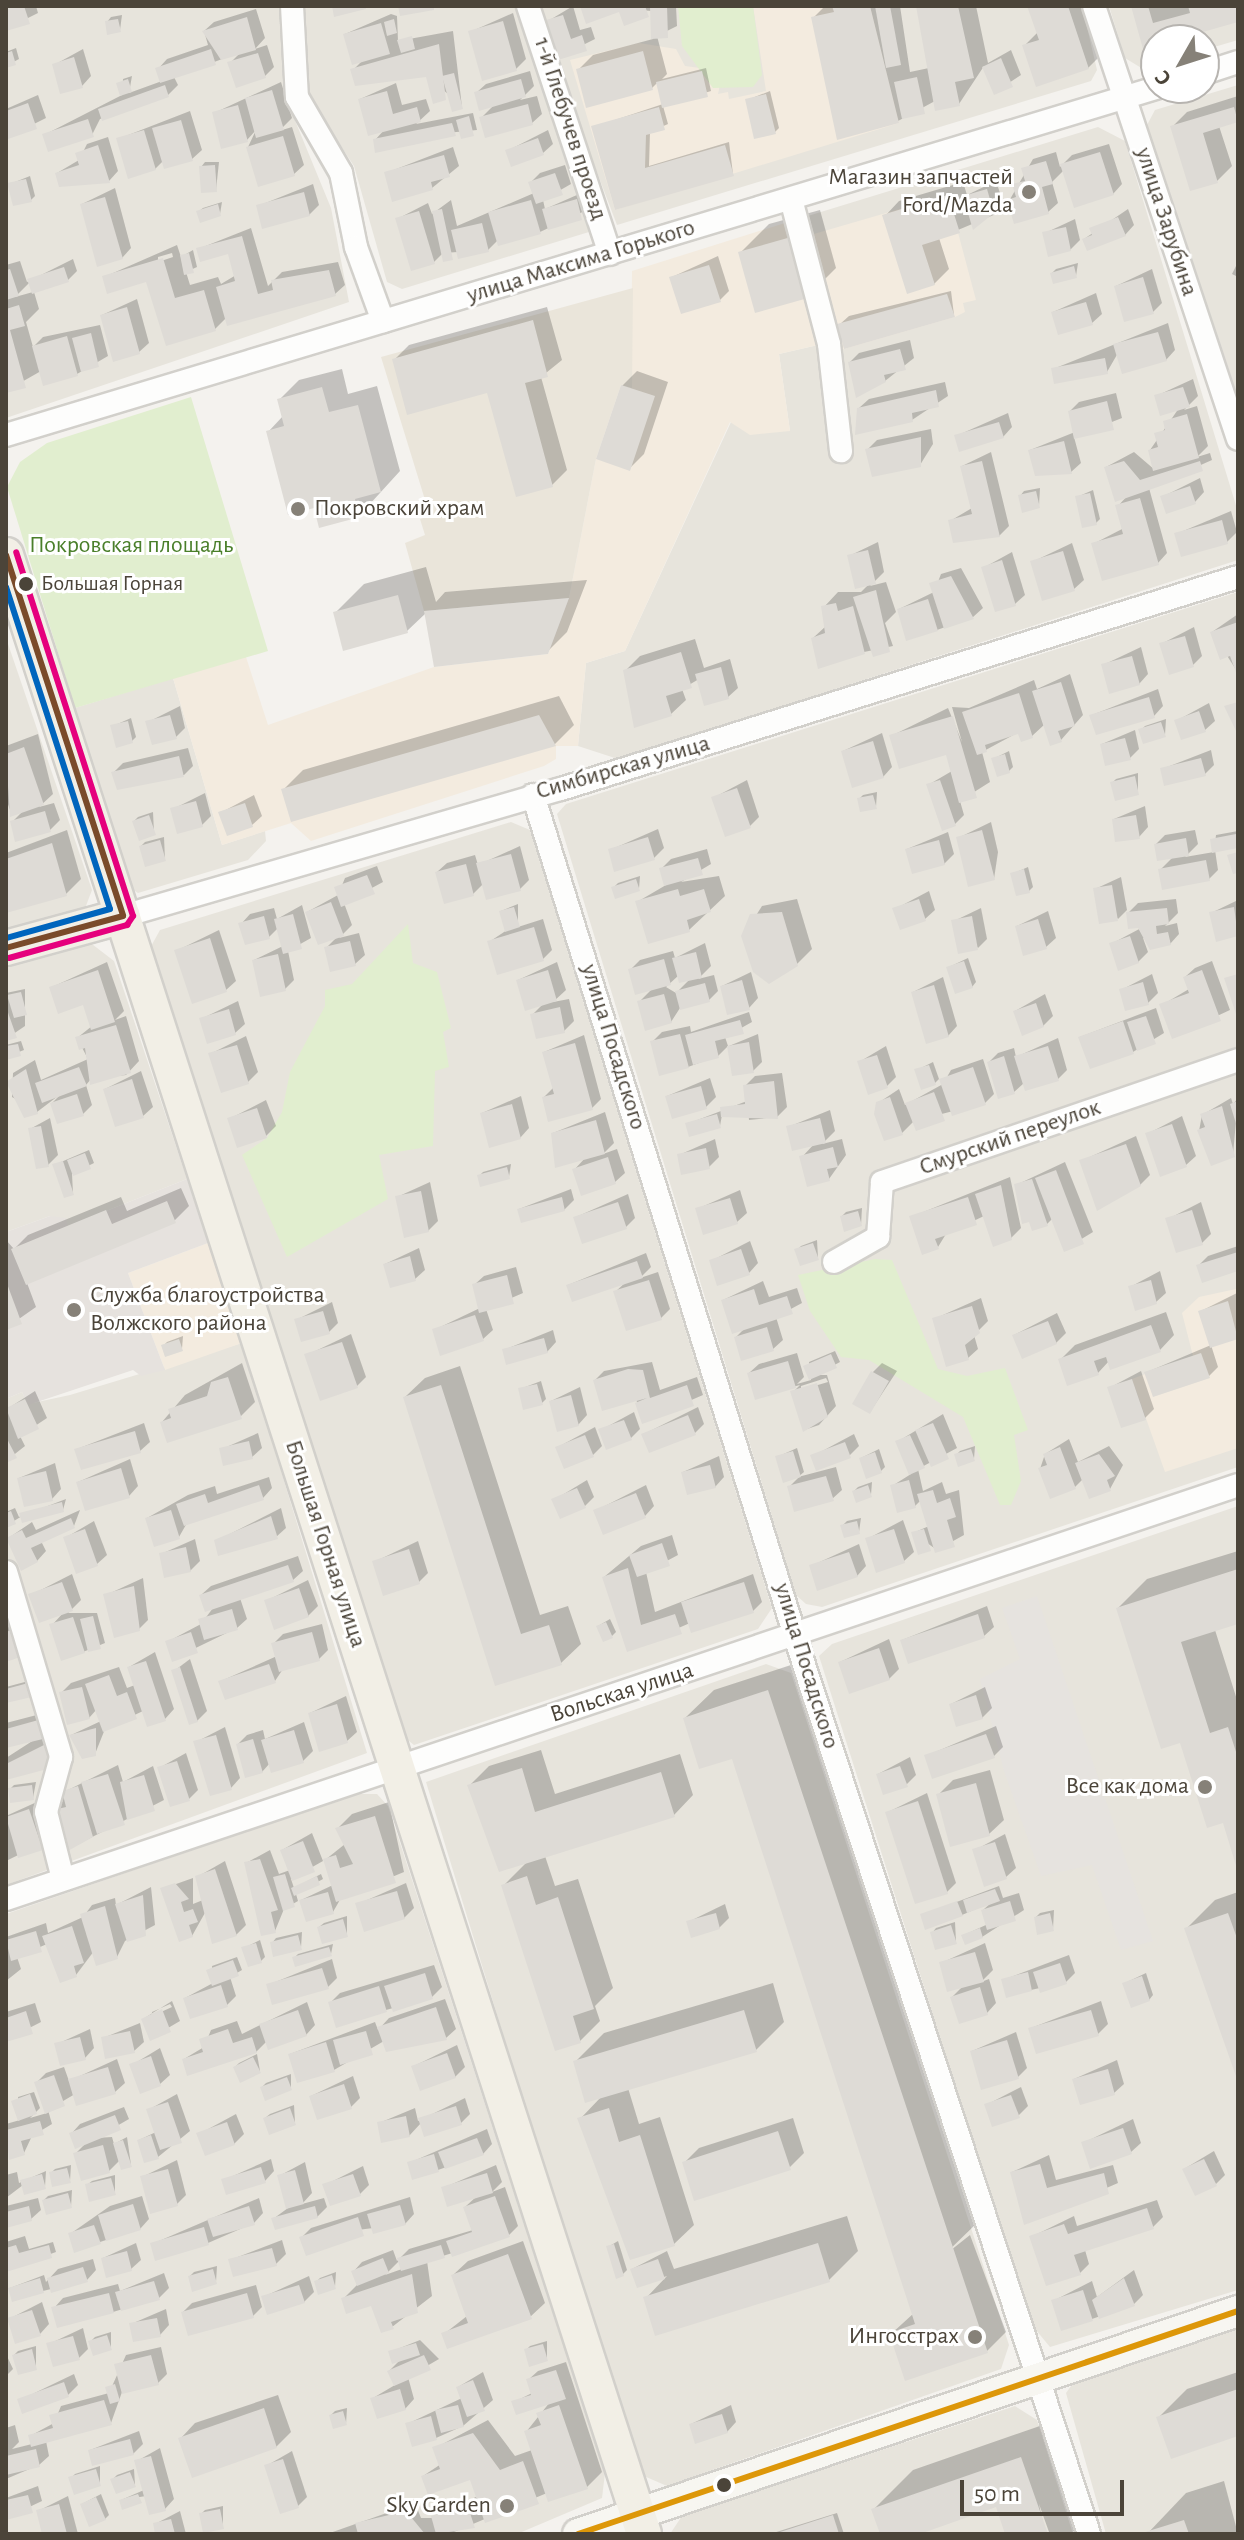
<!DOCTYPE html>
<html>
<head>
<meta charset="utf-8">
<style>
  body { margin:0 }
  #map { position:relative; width:1244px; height:2540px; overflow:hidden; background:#f4f2ee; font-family:"Alegreya Sans",sans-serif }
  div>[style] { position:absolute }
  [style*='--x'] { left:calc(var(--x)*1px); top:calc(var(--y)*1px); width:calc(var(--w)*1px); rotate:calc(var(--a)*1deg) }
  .residential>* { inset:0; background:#e7e4dc }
  .commercial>* { inset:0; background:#f3ebdf }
  .industrial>* { inset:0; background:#e6e2de }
  .education>* { inset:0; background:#eae5da }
  .green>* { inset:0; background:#e1eecf }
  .parking>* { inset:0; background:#e6e3df }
  .shadow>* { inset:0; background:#0003 }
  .building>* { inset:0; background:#dedbd6 }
  .roads { filter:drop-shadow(2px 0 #d2d0cb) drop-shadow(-2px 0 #d2d0cb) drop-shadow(0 2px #d2d0cb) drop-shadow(0 -2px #d2d0cb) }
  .street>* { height:22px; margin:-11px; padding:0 11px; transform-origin:11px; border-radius:11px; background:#fdfdfc }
  .secondary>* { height:30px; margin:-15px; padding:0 15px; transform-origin:15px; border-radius:15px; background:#f7f6f1 }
  .primary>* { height:34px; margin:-17px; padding:0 17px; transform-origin:17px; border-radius:17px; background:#f2efe6 }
  .bus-1>* { height:6px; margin:-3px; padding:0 3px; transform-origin:3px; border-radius:3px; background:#dd9709 }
  .bus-2>* { height:6px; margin:-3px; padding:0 3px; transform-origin:3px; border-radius:3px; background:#7a4b2a }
  .bus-3>* { height:6px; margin:-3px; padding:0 3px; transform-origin:3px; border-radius:3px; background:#0065bd }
  .bus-4>* { height:6px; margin:-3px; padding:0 3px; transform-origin:3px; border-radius:3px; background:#e5007d }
  .dots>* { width:22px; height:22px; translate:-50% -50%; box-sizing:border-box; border:4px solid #fff; border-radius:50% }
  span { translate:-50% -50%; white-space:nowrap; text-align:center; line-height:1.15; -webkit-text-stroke:6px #fff; paint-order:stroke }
  .bus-label { font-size:22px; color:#4b4439 }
  .left { translate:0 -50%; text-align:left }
  .street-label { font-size:24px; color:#4b4439 }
  .poi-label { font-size:24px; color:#4b4439 }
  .right { translate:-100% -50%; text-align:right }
  .park-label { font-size:24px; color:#4a7f2a }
  .frame { position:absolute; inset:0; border:8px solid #4b4439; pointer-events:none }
  .north { position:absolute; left:1140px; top:24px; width:80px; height:80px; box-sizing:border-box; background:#fff; border:2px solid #b7b4b0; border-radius:50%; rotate:231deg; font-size:22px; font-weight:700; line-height:32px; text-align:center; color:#4b4439 }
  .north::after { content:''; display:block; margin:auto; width:28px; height:36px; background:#868178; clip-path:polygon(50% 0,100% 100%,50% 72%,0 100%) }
  .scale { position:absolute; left:960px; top:2480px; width:164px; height:36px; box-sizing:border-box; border:4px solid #4b4439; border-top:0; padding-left:10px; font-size:24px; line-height:28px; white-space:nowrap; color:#4b4439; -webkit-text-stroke:6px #fff; paint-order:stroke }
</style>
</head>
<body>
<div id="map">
  <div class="residential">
    <div style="clip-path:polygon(6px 6px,285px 6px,287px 101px,331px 208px,349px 302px,6px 418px)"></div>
    <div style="clip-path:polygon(303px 6px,522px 6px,589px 232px,402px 289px,387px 282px,354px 166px,307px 95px)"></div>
    <div style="clip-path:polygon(534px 6px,1082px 6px,1097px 70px,1091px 81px,617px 225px)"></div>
    <div style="clip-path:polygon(1109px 6px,1238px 6px,1238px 40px,1204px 50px,1204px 40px,1156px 40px,1156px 65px,1143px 69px,1125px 58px)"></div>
    <div style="clip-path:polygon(1238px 85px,1238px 397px,1147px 125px,1155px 110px)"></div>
    <div style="clip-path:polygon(1098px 127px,1125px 141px,1238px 512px,1238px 560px,618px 759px,578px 746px,586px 663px,625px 651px,731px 422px,790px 431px,779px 354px,818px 345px,785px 223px)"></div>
    <div style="clip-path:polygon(1238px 592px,1238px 1467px,822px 1607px,806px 1604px,796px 1595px,557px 814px,566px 804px)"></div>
    <div style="clip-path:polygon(6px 638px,92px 890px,84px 911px,6px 935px)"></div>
    <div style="clip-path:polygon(173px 678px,222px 845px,265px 831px,266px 841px,248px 860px,138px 893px,129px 887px,75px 708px)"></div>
    <div style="clip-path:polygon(511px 822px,530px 830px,772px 1608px,758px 1629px,414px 1745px,404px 1737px,149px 950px,160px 930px)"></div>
    <div style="clip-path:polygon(88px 941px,114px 961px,187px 1179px,68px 1226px,50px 1216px,6px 1232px,6px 966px)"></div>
    <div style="clip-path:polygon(242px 1343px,367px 1753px,6px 1885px,6px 1399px,22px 1392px,28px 1404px,70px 1395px)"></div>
    <div style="clip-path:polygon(1238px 1506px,1238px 2290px,1050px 2347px,1031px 2324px,819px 1656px,832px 1644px)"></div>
    <div style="clip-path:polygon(766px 1664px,791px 1673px,1009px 2345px,1001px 2369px,667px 2486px,637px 2473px,426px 1782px)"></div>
    <div style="clip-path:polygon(355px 1794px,377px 1794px,388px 1806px,605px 2473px,602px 2498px,517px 2534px,6px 2534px,6px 1914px)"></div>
    <div style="clip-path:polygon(1238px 2326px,1238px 2534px,1106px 2534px,1066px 2393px,1074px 2382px)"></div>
    <div style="clip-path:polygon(1015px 2406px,1037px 2420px,1073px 2534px,670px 2534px,682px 2516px)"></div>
  </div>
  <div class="commercial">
    <div style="clip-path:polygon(753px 6px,870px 6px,899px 123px,615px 210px,570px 60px,639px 43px,676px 49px,685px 66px,723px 71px,718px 94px,728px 92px,729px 99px,766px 91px)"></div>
    <div style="clip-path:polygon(948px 195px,976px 300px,963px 303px,965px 312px,955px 317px,837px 351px,807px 236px)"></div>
    <div style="clip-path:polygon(785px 223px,818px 345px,779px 354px,790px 431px,750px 435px,730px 422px,625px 651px,586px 663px,578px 746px,556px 746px,556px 759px,544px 766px,311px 841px,291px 823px,222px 845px,173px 678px,246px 657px,268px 725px,434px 667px,548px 654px,569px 598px,596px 459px,621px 385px,631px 388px,632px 271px)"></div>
    <div style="clip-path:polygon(208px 1243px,242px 1343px,165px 1370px,128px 1273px)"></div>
    <div style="clip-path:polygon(1236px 1289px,1238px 1448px,1165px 1472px,1132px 1379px,1193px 1356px,1182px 1313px,1199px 1297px)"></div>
  </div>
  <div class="industrial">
    <div style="clip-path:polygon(187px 1179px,208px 1243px,128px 1273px,165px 1370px,141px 1376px,133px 1370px,28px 1405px,22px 1392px,6px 1399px,6px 1232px,50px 1216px,66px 1218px,68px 1226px)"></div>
  </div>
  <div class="education">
    <div style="clip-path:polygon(633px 288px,632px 388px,621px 385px,596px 459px,569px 598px,424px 611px,405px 543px,425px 535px,420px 519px,430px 516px,381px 357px)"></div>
  </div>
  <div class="green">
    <div style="clip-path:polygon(678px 6px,753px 6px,762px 75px,753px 87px,713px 88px,682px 46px)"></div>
    <div style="clip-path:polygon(191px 397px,268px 651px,75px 708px,7px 487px,20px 462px,47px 443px)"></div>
    <div style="clip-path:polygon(408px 924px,413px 963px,437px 972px,451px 1028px,443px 1032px,449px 1067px,435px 1071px,433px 1146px,379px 1155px,388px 1199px,287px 1257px,242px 1155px,267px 1138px,282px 1112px,290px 1072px,325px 1006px,325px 990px,352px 984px)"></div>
    <div style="clip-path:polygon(875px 1259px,892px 1260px,938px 1369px,967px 1376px,1005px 1368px,1028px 1430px,1014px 1435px,1021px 1481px,1011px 1505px,1000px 1505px,963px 1417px,869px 1360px,841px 1357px,810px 1311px,798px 1275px)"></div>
  </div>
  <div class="parking">
    <div style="clip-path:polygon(1037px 1596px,1153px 1941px,1121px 1950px,1092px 1865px,1041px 1876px,1004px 1771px,980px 1679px,1020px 1659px,1002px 1608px)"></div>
  </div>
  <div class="shadow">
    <div style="clip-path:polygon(6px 6px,36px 6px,38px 13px,6px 29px)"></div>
    <div style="clip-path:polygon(573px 6px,580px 30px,591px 27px,595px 39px,559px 57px,548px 21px)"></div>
    <div style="clip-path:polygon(582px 6px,676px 6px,677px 26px,657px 36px,667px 74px,662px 79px,706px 68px,711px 91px,663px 106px,668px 124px,650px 132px,649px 166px,729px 142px,733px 174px,617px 207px,594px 127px,663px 104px,658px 82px,652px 88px,578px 70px,593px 55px,653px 39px,652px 11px)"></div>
    <div style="clip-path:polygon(825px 6px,900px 6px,910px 72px,929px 68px,917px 6px,976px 6px,988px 63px,1011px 50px,1021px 75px,995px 92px,984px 66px,959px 104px,935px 101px,898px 121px,813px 18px)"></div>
    <div style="clip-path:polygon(1030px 6px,1087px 6px,1103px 53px,1088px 68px,1024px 46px,1038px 32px)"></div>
    <div style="clip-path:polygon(1133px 6px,1238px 6px,1238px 20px,1167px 40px)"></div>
    <div style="clip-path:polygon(256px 9px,265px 38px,255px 49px,267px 45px,274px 67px,265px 76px,230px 63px,241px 52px,174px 77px,178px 85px,168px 95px,100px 119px,92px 135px,44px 135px,122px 95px,123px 79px,132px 76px,129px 93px,162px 81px,158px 69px,167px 59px,208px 45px,204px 31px,214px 22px)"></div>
    <div style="clip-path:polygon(513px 13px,526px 59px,516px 69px,470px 32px)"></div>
    <div style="clip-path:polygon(391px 14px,397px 16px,398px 41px,453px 31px,462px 107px,427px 75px,353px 70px,363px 60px,345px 34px)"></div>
    <div style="clip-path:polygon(122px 15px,120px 30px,107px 22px,111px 17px)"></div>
    <div style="clip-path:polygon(16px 48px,19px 59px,6px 66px,6px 52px)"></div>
    <div style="clip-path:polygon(83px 49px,91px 76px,82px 86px,54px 65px)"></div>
    <div style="clip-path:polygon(530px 71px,534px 86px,520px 100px,537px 96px,542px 114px,532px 123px,482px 117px,495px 104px,476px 93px,486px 84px)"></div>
    <div style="clip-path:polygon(281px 82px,292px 118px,279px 131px,292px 127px,304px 165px,294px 174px,248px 147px,256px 130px,247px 140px,214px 113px)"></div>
    <div style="clip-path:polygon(396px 83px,402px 105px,426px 99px,430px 111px,416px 124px,473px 113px,477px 130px,375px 140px,385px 129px,360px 99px)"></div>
    <div style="clip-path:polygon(770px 91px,779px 128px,775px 132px,747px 100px)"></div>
    <div style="clip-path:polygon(38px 95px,46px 118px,10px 136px,6px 109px)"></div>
    <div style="clip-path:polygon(1238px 96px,1238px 119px,1219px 126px,1232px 166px,1217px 181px,1172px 127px,1187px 112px)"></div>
    <div style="clip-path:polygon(190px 111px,202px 150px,192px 159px,164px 160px,155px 169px,118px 139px)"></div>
    <div style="clip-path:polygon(548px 130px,553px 144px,543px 153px,507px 151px)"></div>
    <div style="clip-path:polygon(108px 137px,118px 171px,109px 181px,57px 173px,79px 160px,87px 144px)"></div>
    <div style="clip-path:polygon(1109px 144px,1122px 184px,1113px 194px,1064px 170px,1052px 182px,1058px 203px,1048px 212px,1009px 201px,1033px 159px,1056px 152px,1060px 167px,1072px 155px)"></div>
    <div style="clip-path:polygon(453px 147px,459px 166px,432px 188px,386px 173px)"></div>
    <div style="clip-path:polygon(205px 162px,219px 162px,216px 190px,201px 167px)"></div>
    <div style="clip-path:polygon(565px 165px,571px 184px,543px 200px,545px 209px,586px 191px,591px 208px,540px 232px,498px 240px,488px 250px,443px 253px,434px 262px,397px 219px,428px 203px,432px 214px,451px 200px,457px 226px,534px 193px,531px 182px,540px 173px)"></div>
    <div style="clip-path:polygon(30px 176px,35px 196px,31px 200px,10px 184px)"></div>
    <div style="clip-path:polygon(996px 181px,1003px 202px,996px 214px,939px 238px,949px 269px,934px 284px,885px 216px,899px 201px,963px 182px,967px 195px)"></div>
    <div style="clip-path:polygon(313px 184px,319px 205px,309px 215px,258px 206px)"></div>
    <div style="clip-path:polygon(115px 188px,131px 248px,122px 258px,82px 204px)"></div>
    <div style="clip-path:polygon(222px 202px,220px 214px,198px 212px,203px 208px)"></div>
    <div style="clip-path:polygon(1128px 209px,1134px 225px,1125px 235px,1084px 239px)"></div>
    <div style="clip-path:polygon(820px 210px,836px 268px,807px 297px,741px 252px,769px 224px)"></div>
    <div style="clip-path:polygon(1075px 219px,1080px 240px,1070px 250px,1045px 233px)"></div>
    <div style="clip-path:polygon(evenodd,251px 228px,268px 286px,282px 272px,338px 262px,345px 285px,335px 294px,226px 318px,215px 329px,148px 280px,104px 277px,177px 245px,181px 257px,193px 250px,197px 267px,186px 272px,190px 285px,218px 277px,221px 284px,236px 275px,229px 252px,198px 249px,251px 228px,172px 253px,173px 257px,158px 262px,158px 257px,172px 253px)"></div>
    <div style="clip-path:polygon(718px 256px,729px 291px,720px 300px,672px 277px)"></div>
    <div style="clip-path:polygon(evenodd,73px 259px,77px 271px,68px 280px,34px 292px,39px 309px,26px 322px,33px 347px,43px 337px,100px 325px,108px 356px,77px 374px,41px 371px,6px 391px,6px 265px,20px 261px,27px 282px,73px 259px,30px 282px,33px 292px,15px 297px,30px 282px)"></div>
    <div style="clip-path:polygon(1238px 262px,1238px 277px,1232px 274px)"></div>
    <div style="clip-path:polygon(1078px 263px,1076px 276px,1052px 273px,1056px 269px)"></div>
    <div style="clip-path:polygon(1152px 269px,1162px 303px,1153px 312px,1116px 286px)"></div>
    <div style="clip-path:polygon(951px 291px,954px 315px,839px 325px,849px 316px)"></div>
    <div style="clip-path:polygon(1096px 293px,1102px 314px,1092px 323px,1053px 312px)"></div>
    <div style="clip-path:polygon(137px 299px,149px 343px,139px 352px,102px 315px)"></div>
    <div style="clip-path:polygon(547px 307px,562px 360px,541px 377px,567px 470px,552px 485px,488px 390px,394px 360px,409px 345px)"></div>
    <div style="clip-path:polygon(1168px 323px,1175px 350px,1166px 360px,1118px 353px,1107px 372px,1053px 369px)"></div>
    <div style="clip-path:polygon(910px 340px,914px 358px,885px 381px,850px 362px,859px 353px)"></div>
    <div style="clip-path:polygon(342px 369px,348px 394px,377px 386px,400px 471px,359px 516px,315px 506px,268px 432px,283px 416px,279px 400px,299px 380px)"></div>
    <div style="clip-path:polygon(637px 371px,668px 382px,644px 454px,629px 469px,622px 386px)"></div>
    <div style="clip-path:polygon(1193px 379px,1198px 396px,1184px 410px,1197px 406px,1208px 446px,1197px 457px,1210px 453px,1212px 460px,1149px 488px,1167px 553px,1158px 563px,1093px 544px,1124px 528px,1118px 506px,1128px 495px,1106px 467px,1134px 452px,1155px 470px,1150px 450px,1179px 408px,1156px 396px)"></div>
    <div style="clip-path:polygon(945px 382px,948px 396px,912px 420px,859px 408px,869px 399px)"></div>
    <div style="clip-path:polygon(1116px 393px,1122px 418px,1074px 437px,1081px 463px,1071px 472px,1030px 450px,1075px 432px,1070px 411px,1079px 402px)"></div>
    <div style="clip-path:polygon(1008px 413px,1012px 427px,1003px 437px,956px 436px)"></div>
    <div style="clip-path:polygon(931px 429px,933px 444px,920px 465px,868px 449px,877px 440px)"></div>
    <div style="clip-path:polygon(991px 452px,1009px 526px,999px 536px,950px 521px,972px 508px,962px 466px)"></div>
    <div style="clip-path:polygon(1200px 478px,1204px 492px,1195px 502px,1162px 497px)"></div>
    <div style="clip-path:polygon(1040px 488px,1039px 506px,1020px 496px,1024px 491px)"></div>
    <div style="clip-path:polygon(1093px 490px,1100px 519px,1096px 523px,1077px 497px)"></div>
    <div style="clip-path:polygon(1231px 511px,1237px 532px,1227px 542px,1176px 534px)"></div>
    <div style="clip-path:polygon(878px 542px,884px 572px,870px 586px,886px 582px,896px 612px,885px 623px,893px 646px,864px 652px,813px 638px,826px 626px,824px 607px,838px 592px,861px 592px,870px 583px,849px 556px)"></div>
    <div style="clip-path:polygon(1072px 543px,1084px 580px,1074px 589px,1032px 562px)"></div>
    <div style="clip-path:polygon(1012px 552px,1025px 595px,1015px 604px,983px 568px)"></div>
    <div style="clip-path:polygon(426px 567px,436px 602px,445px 592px,587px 580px,567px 632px,547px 652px,426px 613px,407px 631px,335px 613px,364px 584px)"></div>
    <div style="clip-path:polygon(961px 568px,983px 608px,973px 617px,937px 630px,899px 609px,934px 592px,941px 574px)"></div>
    <div style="clip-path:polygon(1238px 614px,1238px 673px,1212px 632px)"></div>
    <div style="clip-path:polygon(1194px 627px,1202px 656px,1193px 665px,1161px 644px)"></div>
    <div style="clip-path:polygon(695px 639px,704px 668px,730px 659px,738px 688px,728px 697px,699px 679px,682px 689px,686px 700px,671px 714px,625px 671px,640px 656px)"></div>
    <div style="clip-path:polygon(1141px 647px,1148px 674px,1139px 684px,1103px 665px)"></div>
    <div style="clip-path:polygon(1070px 674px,1083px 715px,1061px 740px,1045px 724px,1032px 736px,1019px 732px,982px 752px,990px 782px,960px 801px,964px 815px,955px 824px,928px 785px,952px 771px,947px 753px,891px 736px,948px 708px,962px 742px,952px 707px,969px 708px,1034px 680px,1037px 689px)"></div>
    <div style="clip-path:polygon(1158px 689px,1163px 706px,1154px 716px,1092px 715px)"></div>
    <div style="clip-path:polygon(559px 696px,574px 725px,554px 745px,284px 789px,303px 770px)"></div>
    <div style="clip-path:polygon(1209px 703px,1215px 721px,1205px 730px,1176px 721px)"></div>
    <div style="clip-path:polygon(180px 706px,185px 728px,176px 737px,148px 722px)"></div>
    <div style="clip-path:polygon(131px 718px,136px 737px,132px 741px,113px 726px)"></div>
    <div style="clip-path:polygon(1166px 719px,1165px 735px,1141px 730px,1145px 726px)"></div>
    <div style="clip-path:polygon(1135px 730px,1139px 749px,1130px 758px,1102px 744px)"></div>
    <div style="clip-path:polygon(882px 733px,892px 767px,883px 777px,843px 751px)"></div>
    <div style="clip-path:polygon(38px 734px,53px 794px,39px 807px,54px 803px,60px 820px,50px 830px,12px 822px,24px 810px,12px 815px,6px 799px,6px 746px)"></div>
    <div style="clip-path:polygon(188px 748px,193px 766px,184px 775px,114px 772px,123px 763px)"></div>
    <div style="clip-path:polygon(1211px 750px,1214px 765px,1205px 774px,1162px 769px)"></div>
    <div style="clip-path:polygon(1009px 751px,1013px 767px,1009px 771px,993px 759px)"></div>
    <div style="clip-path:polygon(1138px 773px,1138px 793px,1112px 783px,1116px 779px)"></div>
    <div style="clip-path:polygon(747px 780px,759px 817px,750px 826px,713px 798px)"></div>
    <div style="clip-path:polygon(877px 792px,876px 807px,859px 799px,863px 795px)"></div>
    <div style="clip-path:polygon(205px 793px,211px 816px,202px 825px,173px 809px)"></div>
    <div style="clip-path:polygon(254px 795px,262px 816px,252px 825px,220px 813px)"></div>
    <div style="clip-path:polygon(1145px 806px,1148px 827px,1139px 837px,1114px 819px)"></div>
    <div style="clip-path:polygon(153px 812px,154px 833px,134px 821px,138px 817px)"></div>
    <div style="clip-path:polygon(991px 822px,998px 852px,994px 879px,958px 838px)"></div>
    <div style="clip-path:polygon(658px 829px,664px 848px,654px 858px,610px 850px)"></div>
    <div style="clip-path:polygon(67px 830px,81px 879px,66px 894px,6px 911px,6px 853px)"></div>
    <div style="clip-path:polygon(1195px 830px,1198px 844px,1185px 857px,1214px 852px,1216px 835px,1238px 831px,1238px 845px,1215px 850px,1218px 870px,1209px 879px,1161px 869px,1174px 856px,1156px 844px,1165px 835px)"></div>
    <div style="clip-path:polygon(948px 832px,954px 854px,944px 864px,907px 849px)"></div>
    <div style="clip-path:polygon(164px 837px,165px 860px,141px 846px,145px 842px)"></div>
    <div style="clip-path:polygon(520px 846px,529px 880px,520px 889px,484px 883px,473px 894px,437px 872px,447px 863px,475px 855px,478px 865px)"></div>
    <div style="clip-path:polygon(707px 849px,711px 864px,681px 882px,719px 876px,725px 896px,689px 930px,637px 902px,666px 885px,661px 869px,671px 859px)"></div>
    <div style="clip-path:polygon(377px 866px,383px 882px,344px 903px,352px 925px,339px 938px,359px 933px,365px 955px,355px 964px,326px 948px,338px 936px,307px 912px,338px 895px,345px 878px)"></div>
    <div style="clip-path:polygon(1028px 867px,1033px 887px,1029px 891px,1012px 874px)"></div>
    <div style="clip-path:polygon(640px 876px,639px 889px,613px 888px,618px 883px)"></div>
    <div style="clip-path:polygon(1121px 877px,1127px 910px,1118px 919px,1095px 889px)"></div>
    <div style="clip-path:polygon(929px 891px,935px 910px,925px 919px,895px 909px)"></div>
    <div style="clip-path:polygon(797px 899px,812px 949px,797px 964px,743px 936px,762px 906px)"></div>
    <div style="clip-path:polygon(1176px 899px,1178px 913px,1165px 926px,1177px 923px,1179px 934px,1170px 944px,1143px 938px,1148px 952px,1138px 962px,1111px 944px,1143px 927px,1128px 913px,1138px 903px)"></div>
    <div style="clip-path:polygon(1238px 900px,1238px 934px,1217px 939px,1211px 913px)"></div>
    <div style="clip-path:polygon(518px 904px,518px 927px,543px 919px,552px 950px,543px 959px,489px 942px,507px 930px,501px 911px)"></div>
    <div style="clip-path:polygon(302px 905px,311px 938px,288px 951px,294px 980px,285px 989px,254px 960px,283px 946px,278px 928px,269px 937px,241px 924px,250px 914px,274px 908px,277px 919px)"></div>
    <div style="clip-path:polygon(981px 908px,987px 939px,978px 948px,954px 921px)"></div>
    <div style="clip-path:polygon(1048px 911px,1056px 938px,1046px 947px,1017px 926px)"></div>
    <div style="clip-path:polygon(219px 930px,236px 981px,226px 990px,176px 951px)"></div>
    <div style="clip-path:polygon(evenodd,705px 943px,711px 966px,698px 979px,714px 975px,718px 991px,709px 1000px,680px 1008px,671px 1022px,639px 1002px,653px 988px,630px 970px,640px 960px,673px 951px,675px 958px,705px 943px,679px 975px,690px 979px,676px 993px,666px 987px,679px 975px)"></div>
    <div style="clip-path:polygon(968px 958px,976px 982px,972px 987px,949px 967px)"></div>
    <div style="clip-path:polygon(1212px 961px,1230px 1010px,1174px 1036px,1162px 1005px,1189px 989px,1185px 977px,1195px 968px)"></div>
    <div style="clip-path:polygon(107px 962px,124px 1011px,115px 1020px,126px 1016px,139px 1061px,126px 1075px,91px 1079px,86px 1085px,92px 1105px,82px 1115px,52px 1103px,62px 1093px,37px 1112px,12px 1097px,13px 1073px,35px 1060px,41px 1080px,88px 1059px,77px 1038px,92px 1026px,85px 1003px,52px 987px)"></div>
    <div style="clip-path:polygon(557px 962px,566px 990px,553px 1002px,569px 999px,574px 1021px,564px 1031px,533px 1014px,544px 1003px,518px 980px)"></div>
    <div style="clip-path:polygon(751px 972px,758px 998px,749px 1008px,722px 986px)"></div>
    <div style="clip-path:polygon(1152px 974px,1158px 993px,1148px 1003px,1121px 990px)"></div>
    <div style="clip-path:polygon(943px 977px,957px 1026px,948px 1036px,913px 992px)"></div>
    <div style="clip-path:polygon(25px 989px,25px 1026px,6px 1039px,6px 993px)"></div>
    <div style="clip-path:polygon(1045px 994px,1053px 1016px,1043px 1026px,1015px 1011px)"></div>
    <div style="clip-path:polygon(238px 1001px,245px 1024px,235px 1033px,201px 1019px)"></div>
    <div style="clip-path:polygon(1156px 1008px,1164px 1033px,1133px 1052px,1080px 1037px)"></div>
    <div style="clip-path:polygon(749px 1012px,752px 1022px,725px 1037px,728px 1046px,718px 1056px,688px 1067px,653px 1041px,662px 1032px,690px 1026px,691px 1032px)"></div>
    <div style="clip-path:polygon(758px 1034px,762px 1062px,753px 1071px,729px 1046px)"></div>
    <div style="clip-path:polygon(584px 1035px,601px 1099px,592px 1108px,544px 1097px,554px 1087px,544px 1052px)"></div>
    <div style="clip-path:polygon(246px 1036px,258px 1072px,248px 1082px,210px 1054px)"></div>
    <div style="clip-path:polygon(1058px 1038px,1067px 1070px,1058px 1079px,1024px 1083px,1014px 1092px,989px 1062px,998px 1053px,1014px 1048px,1016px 1057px)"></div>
    <div style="clip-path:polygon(21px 1041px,24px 1050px,6px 1057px,6px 1045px)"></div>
    <div style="clip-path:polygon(886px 1046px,896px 1077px,887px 1086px,859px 1062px)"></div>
    <div style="clip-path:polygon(983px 1059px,994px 1094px,985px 1103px,914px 1121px,902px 1133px,878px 1103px,899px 1089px,905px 1105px,943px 1084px,951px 1070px)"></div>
    <div style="clip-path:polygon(933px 1062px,939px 1079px,933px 1085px,917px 1070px)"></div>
    <div style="clip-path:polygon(141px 1071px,153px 1107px,143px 1116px,105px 1089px)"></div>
    <div style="clip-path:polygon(782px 1073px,787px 1107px,777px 1117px,749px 1120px,748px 1109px,722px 1115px,720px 1126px,687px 1124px,747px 1101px,745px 1086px,755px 1076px)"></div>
    <div style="clip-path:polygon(710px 1078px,716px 1097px,706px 1107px,667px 1096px)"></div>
    <div style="clip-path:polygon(521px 1096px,529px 1128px,520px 1138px,482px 1113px)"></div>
    <div style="clip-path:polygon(1231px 1098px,1233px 1104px,1238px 1098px,1233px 1155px,1199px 1131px,1202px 1115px)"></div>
    <div style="clip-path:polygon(266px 1100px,276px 1126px,266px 1136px,229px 1119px)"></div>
    <div style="clip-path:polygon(830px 1110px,835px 1131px,822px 1144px,842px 1139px,846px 1155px,829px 1179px,802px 1157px,815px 1143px,788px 1127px)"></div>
    <div style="clip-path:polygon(605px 1112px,614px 1143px,603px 1154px,617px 1149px,625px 1173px,615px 1182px,574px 1170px,586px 1157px,553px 1133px)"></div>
    <div style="clip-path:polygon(1182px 1116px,1196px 1156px,1186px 1165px,1147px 1134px)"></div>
    <div style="clip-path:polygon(50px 1118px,58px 1155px,48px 1165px,30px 1129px)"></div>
    <div style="clip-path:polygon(1136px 1136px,1150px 1175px,1140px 1185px,1081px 1161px)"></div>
    <div style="clip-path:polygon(715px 1139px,719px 1157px,709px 1167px,679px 1155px)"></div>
    <div style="clip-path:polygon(89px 1150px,94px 1163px,72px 1174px,73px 1193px,54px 1165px)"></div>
    <div style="clip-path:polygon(1065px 1162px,1093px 1232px,1065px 1249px,1053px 1218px,1046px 1225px,1016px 1185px)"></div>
    <div style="clip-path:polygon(511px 1164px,509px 1177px,479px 1176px,483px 1172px)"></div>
    <div style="clip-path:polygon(1010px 1177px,1021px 1228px,1011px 1238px,984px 1216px,946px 1234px,938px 1247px,911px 1217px)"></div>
    <div style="clip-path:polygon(430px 1182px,438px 1221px,428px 1231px,397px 1197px)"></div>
    <div style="clip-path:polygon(181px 1188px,189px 1206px,174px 1221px,27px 1283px,36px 1307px,6px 1328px,6px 1240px,14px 1249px,28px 1235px,121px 1197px,127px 1211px)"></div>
    <div style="clip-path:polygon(571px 1189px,574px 1200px,564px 1210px,519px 1209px)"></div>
    <div style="clip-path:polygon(740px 1190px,747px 1213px,737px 1222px,697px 1209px)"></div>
    <div style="clip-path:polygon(628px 1194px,635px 1218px,626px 1227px,576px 1217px)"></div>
    <div style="clip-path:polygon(1201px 1202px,1211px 1234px,1202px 1243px,1168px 1219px)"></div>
    <div style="clip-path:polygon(862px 1208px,861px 1225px,842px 1216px,846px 1212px)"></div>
    <div style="clip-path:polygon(817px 1240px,818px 1258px,797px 1250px,801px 1246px)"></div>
    <div style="clip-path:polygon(750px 1241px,758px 1263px,749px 1273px,711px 1261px)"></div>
    <div style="clip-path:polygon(1238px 1246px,1238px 1269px,1199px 1265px,1208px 1256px)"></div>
    <div style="clip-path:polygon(419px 1248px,425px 1270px,415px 1279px,385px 1264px)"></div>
    <div style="clip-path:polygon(646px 1253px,651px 1267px,640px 1278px,658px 1272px,670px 1309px,661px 1318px,615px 1292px,626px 1282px,568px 1285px)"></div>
    <div style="clip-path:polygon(516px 1267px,523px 1293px,486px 1309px,493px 1330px,483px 1339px,434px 1330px,480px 1308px,474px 1285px,484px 1276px)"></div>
    <div style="clip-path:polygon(1160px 1271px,1166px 1293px,1156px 1302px,1130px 1287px)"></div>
    <div style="clip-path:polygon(763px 1281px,769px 1297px,797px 1288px,802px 1303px,776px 1317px,783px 1340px,773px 1349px,736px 1337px,746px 1327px,723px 1300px)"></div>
    <div style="clip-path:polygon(186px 1288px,184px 1298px,172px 1296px,176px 1291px)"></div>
    <div style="clip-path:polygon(1237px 1293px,1238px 1337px,1211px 1345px,1218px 1367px,1209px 1376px,1147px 1372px,1211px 1345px,1201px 1311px)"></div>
    <div style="clip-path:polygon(981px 1298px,988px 1321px,974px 1335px,978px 1349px,968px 1358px,934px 1319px)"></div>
    <div style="clip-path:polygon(332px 1302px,338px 1323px,329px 1332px,296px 1320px)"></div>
    <div style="clip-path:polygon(1166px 1312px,1174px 1335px,1160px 1350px,1109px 1361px,1098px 1373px,1060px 1360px,1075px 1345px)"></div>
    <div style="clip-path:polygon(1057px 1313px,1066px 1333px,1056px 1343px,1014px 1335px)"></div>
    <div style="clip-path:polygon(553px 1330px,556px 1342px,547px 1352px,504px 1350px)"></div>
    <div style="clip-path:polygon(351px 1334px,366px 1377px,356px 1387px,307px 1355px)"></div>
    <div style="clip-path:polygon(183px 1336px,182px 1349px,163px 1346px,167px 1342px)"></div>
    <div style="clip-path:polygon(evenodd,835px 1351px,840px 1362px,816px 1375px,827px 1375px,836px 1406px,819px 1425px,804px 1430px,793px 1392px,800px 1385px,756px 1397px,749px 1373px,759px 1364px,797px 1353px,804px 1377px,797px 1384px,811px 1380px,809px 1362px,835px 1351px,826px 1378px,828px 1382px,801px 1390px,801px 1386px,826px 1378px)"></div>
    <div style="clip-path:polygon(652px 1362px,660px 1390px,697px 1377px,703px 1395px,643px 1421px,636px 1399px,595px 1380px,604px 1371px)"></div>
    <div style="clip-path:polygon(242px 1363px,255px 1402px,240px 1417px,162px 1422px,185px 1395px)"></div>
    <div style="clip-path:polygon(882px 1363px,897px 1371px,870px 1412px,873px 1372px)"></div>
    <div style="clip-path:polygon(460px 1366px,540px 1615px,568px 1606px,581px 1644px,561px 1663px,497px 1684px,405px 1397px,425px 1378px)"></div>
    <div style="clip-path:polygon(1141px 1371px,1154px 1409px,1145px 1418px,1109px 1388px)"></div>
    <div style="clip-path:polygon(541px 1381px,546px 1399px,542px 1403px,520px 1389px)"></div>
    <div style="clip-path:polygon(580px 1387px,587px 1415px,578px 1425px,551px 1401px)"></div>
    <div style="clip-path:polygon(35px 1391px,47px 1418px,20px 1436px,25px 1446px,6px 1461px,7px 1409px)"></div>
    <div style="clip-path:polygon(698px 1407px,704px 1424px,695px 1433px,644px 1434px)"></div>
    <div style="clip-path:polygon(634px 1412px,640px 1429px,631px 1438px,601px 1430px)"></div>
    <div style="clip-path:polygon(943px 1414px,957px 1448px,918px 1469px,923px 1491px,942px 1482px,946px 1494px,959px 1490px,964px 1535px,937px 1550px,913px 1533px,929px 1526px,921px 1500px,915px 1506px,892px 1486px,911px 1474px,897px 1442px)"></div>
    <div style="clip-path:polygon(144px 1423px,150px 1442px,140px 1451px,77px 1449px)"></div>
    <div style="clip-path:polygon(595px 1427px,602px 1446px,593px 1455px,558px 1447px)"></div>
    <div style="clip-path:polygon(258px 1433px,262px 1448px,252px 1457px,222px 1449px)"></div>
    <div style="clip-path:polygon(854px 1434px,859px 1446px,849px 1456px,813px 1456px)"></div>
    <div style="clip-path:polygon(1069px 1439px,1078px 1462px,1109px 1446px,1123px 1465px,1110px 1489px,1083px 1479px,1075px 1487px,1040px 1469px,1045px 1454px)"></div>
    <div style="clip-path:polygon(975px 1446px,974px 1459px,956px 1455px,960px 1451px)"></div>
    <div style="clip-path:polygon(797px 1448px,804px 1472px,798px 1477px,836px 1467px,842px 1490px,832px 1499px,789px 1487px,800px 1476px,777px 1457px)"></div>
    <div style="clip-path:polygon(879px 1449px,885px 1467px,881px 1471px,861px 1458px)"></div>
    <div style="clip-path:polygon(719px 1456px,724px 1477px,715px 1487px,683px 1472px)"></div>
    <div style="clip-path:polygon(130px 1459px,138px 1486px,129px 1496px,78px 1482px)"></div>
    <div style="clip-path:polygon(55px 1463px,61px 1489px,52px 1499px,19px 1478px)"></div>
    <div style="clip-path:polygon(269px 1477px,272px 1488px,263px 1498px,187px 1523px,179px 1537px,147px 1518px,188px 1495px,215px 1486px,217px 1494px)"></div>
    <div style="clip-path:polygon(587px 1480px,594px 1497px,585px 1506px,554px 1500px)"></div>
    <div style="clip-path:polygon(872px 1482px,871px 1495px,854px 1491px,858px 1487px)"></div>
    <div style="clip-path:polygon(646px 1485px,654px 1506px,645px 1516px,595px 1511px)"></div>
    <div style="clip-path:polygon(66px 1499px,63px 1510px,22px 1516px,6px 1526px,6px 1512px,15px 1508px,19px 1517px)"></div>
    <div style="clip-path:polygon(281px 1508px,286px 1528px,276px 1537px,216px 1541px)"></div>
    <div style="clip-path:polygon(80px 1510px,74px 1526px,41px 1541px,46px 1551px,37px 1561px,7px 1539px,32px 1522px,36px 1530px)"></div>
    <div style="clip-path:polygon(861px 1518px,859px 1532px,843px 1525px,847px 1521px)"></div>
    <div style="clip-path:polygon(903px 1520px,914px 1552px,904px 1561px,867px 1539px)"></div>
    <div style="clip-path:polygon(94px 1521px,107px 1555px,97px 1564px,65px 1538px)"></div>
    <div style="clip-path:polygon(672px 1535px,678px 1555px,646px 1572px,655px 1612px,753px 1574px,762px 1602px,753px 1611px,690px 1623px,628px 1650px,604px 1577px,641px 1546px)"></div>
    <div style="clip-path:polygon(195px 1539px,200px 1561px,190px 1571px,161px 1554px)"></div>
    <div style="clip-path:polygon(418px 1541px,428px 1573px,419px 1582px,374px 1562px)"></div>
    <div style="clip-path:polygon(859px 1544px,866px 1566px,857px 1576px,811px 1566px)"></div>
    <div style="clip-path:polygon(1238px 1551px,1238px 1622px,1215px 1630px,1238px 1703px,1238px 1864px,1224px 1821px,1118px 1608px,1147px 1579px)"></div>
    <div style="clip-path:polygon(298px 1556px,303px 1571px,293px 1580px,240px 1598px,247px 1619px,237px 1628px,173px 1659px,167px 1642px,201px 1624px,213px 1608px,201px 1595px,211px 1586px)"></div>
    <div style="clip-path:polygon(72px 1574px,81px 1600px,68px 1613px,97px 1613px,105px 1643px,83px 1652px,52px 1625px,64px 1612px,31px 1595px)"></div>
    <div style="clip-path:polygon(143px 1578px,148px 1620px,139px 1629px,106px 1595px)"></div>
    <div style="clip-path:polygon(308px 1580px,318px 1606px,308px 1616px,266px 1601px)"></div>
    <div style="clip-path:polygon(19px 1599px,6px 1660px,6px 1604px)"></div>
    <div style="clip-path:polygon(987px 1606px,994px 1627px,984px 1636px,902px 1640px)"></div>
    <div style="clip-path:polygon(610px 1619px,616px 1632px,612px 1636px,598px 1626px)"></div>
    <div style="clip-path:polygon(322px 1624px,328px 1650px,319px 1659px,283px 1669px,275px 1681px,221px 1681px,277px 1656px,273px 1644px,283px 1634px)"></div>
    <div style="clip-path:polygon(889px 1639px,899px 1669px,889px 1679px,840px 1662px)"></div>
    <div style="clip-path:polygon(155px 1652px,174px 1709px,165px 1719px,143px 1711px,105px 1729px,95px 1754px,71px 1735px,101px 1721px,97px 1709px,89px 1718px,61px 1693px,71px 1683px,119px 1667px,127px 1688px,135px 1685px,129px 1667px)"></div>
    <div style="clip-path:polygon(190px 1659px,207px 1711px,197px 1721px,174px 1671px)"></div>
    <div style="clip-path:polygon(797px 1663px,978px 2222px,941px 2258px,970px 2235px,1006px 2332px,987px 2351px,891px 2334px,914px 2313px,734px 1756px,685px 1718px,714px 1690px)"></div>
    <div style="clip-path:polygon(36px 1679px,6px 1701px,6px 1687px)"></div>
    <div style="clip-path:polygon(985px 1687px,992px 1708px,982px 1718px,951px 1704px)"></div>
    <div style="clip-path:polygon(346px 1696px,357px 1732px,347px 1741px,310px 1713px)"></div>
    <div style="clip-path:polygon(52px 1711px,58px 1735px,6px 1778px,6px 1758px,37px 1738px,6px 1746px,6px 1723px)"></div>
    <div style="clip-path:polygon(304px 1722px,313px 1751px,303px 1761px,272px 1770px,270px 1763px,262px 1772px,238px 1744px,247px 1735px,263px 1730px,265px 1739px)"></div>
    <div style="clip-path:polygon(996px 1726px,1003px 1747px,994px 1756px,926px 1756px)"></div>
    <div style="clip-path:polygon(225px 1727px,240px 1778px,231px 1788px,196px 1742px)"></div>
    <div style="clip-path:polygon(541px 1750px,555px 1794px,680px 1754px,693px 1795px,674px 1815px,545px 1856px,555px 1886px,578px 1879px,613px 1988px,595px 2006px,600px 2021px,580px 2041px,504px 1885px,527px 1862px,469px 1786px,489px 1766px)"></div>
    <div style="clip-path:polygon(186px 1753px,198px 1790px,189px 1799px,159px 1768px)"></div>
    <div style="clip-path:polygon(910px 1757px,916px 1775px,906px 1785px,878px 1774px)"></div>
    <div style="clip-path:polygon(118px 1765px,123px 1782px,153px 1766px,164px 1800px,67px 1850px,56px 1811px,64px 1792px)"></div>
    <div style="clip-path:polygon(990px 1770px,1004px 1820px,989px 1834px,938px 1795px,953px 1780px)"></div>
    <div style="clip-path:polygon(36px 1782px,33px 1798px,10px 1789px,14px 1785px)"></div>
    <div style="clip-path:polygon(927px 1793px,956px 1883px,947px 1892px,888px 1812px)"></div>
    <div style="clip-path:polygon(39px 1801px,51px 1839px,6px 1861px,6px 1816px)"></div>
    <div style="clip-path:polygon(389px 1802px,404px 1872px,341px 1898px,333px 1912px,301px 1900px,333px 1885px,325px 1860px,345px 1844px,338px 1828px,352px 1814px)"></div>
    <div style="clip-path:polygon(312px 1833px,323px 1861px,291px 1879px,294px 1888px,321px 1874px,323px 1879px,296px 1894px,298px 1901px,284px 1909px,275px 1931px,246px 1863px,270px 1850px,279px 1874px,290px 1870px,282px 1850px)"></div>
    <div style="clip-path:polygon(1005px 1834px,1016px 1868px,1006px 1877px,975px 1850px)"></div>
    <div style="clip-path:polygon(225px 1861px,246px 1925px,236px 1935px,206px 1911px,192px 1936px,162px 1889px,193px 1878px,193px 1904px,203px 1900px,197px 1877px)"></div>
    <div style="clip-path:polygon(406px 1883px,414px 1908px,404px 1918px,358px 1904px)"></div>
    <div style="clip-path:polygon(999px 1886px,1003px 1898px,1019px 1893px,1024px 1910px,982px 1937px,964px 1935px,988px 1924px,983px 1910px,992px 1902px,962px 1915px,922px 1915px)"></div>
    <div style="clip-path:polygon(151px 1887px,155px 1925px,125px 1941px,117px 1957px,94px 1951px,76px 1975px,47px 1944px,17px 1957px,21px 1969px,6px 1981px,6px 1937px,46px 1923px,48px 1933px,83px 1917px,92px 1905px,115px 1898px,116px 1905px)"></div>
    <div style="clip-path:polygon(1238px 1892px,1238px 2077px,1186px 1929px,1215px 1900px)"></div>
    <div style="clip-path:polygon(725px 1904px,729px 1918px,719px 1928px,688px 1922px)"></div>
    <div style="clip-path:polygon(1054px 1910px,1053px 1929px,1036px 1917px,1040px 1913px)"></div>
    <div style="clip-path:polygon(347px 1916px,347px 1935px,319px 1927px,324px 1923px)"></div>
    <div style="clip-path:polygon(955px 1922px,956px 1942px,932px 1933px,936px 1928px)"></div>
    <div style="clip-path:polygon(302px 1932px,301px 1948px,272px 1943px,276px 1938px)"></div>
    <div style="clip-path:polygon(260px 1940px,265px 1957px,261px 1961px,244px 1948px)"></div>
    <div style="clip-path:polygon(985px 1943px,993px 1970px,981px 1982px,989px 1979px,996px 2003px,987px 2013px,952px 1997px,964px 1985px,941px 1963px)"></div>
    <div style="clip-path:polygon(333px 1944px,331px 1954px,294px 1958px,298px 1954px)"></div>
    <div style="clip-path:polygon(1069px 1955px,1075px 1973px,1066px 1982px,1031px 1990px,1003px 1980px)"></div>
    <div style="clip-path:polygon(237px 1957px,242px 1970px,230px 1977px,236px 1996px,227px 2005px,185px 1998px,213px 1983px,212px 1966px)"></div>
    <div style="clip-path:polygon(332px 1959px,337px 1978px,328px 1987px,268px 1985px)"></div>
    <div style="clip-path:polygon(434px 1965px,442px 1987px,432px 1997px,386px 2010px,331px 2002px,340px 1993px)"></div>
    <div style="clip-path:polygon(1146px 1973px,1153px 1995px,1149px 2000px,1125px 1983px)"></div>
    <div style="clip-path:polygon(773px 1983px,784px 2022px,756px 2050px,628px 2088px,639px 2124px,660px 2117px,694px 2225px,674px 2244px,580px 2119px,602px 2096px,575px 2062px,604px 2033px)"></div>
    <div style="clip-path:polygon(445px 1999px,456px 2029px,446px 2038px,387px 2050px,384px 2041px,334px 2070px,290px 2054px,375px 2022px,378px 2030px,389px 2018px)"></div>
    <div style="clip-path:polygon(evenodd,172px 2001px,180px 2021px,151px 2038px,143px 2019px,172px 2001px,170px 2004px,172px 2007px,152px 2016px,152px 2012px,170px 2004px)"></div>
    <div style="clip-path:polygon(1101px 2001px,1108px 2024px,1098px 2034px,1031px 2028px)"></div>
    <div style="clip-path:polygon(307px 2002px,315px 2025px,306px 2035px,267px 2041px,256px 2052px,184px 2059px,204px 2047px,211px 2030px,237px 2021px,242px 2034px)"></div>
    <div style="clip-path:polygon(35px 2003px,41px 2022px,6px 2040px,6px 2012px)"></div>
    <div style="clip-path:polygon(140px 2023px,144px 2042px,134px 2051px,103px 2038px)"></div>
    <div style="clip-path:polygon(90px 2029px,94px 2048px,85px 2058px,57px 2044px)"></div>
    <div style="clip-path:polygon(1016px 2032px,1027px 2068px,1017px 2078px,972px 2051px)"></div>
    <div style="clip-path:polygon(457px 2045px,465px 2067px,455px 2077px,414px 2066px)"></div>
    <div style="clip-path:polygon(160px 2048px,170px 2075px,160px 2084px,132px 2065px)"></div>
    <div style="clip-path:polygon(257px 2054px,260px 2071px,235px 2067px,239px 2063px)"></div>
    <div style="clip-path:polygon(117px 2059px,125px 2083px,115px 2092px,75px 2094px,48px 2110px,52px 2124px,32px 2136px,24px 2153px,10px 2157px,6px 2124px,20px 2120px,18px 2097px,34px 2092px,40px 2108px,30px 2118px,47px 2113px,36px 2083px,46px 2073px,64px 2067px,69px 2081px)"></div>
    <div style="clip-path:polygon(1117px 2060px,1124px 2084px,1114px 2093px,1074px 2079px)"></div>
    <div style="clip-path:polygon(291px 2074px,291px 2089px,262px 2087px,266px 2083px)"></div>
    <div style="clip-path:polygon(353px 2076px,360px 2098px,351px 2107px,311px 2096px)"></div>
    <div style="clip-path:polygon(1021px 2087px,1028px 2106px,1018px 2116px,986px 2105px)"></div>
    <div style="clip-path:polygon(177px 2094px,190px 2131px,158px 2157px,139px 2140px,156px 2132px,148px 2110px)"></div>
    <div style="clip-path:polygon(465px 2098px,470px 2114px,461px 2123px,421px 2123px,409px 2136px,379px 2123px,415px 2108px,418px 2121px)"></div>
    <div style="clip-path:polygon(294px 2105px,295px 2123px,265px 2118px,270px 2114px)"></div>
    <div style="clip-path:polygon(124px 2107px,129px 2119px,96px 2138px,112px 2137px,114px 2144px,127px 2137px,131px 2165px,120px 2160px,109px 2171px,75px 2154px,87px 2142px,71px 2134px,80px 2124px)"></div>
    <div style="clip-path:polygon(236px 2114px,244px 2134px,234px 2144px,199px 2134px)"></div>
    <div style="clip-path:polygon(793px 2118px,804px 2153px,789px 2168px,684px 2163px,699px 2148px)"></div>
    <div style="clip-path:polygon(1133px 2119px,1141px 2143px,1131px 2152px,1083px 2143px)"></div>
    <div style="clip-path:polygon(487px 2129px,492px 2144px,483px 2154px,438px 2170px,409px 2163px)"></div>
    <div style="clip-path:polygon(1214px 2151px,1225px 2175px,1216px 2184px,1184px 2169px)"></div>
    <div style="clip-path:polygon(1049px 2155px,1056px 2180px,1113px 2165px,1118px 2183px,1026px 2223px,1012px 2172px)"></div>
    <div style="clip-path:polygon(271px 2159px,274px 2171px,265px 2181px,224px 2180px)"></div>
    <div style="clip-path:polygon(177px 2160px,186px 2195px,177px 2204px,142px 2177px)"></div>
    <div style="clip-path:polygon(305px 2162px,312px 2193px,302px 2204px,324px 2198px,327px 2207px,317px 2217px,273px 2219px,288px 2208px,279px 2176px)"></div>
    <div style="clip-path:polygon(71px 2165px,70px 2181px,51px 2173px,55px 2169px)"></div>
    <div style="clip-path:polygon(evenodd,496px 2165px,502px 2182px,492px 2192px,505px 2187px,518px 2226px,509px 2235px,427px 2261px,432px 2296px,392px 2327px,372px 2303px,343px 2299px,358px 2284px,353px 2272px,362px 2262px,393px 2250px,397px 2261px,409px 2249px,473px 2230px,465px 2207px,477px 2196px,443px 2188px,496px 2165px,400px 2260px,402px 2269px,385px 2275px,400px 2260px)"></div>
    <div style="clip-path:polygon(363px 2166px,369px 2185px,360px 2194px,325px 2185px)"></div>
    <div style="clip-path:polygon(46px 2171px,45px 2187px,23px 2185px,6px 2198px,6px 2175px,17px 2172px,19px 2183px)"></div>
    <div style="clip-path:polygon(115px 2175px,115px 2193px,87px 2185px,92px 2181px)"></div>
    <div style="clip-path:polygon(72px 2190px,71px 2207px,44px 2200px,48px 2196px)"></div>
    <div style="clip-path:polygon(142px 2196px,149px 2219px,140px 2229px,100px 2242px,70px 2234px,110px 2206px)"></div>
    <div style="clip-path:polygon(410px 2197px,414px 2214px,405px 2224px,302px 2237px,311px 2228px)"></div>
    <div style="clip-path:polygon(38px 2198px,41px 2210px,31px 2219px,6px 2226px,6px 2206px)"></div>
    <div style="clip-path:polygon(259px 2198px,263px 2213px,254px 2223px,208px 2243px,152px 2244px)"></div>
    <div style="clip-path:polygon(1157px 2200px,1163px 2217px,1153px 2227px,1085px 2250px,1089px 2264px,1080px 2273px,1031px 2237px,1074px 2216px,1077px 2226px)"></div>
    <div style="clip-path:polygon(847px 2216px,858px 2251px,829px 2280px,646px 2298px,667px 2276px,638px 2286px,632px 2269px,667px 2251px,674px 2269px)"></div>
    <div style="clip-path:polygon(25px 2236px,29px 2249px,53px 2242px,56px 2252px,6px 2270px,6px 2242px)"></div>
    <div style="clip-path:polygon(282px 2240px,286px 2254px,276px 2264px,230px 2260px)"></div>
    <div style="clip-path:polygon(523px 2241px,545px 2303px,530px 2317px,444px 2334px,467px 2316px,453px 2275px,468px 2261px)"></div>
    <div style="clip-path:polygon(618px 2241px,627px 2270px,623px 2274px,608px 2247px)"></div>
    <div style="clip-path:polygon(136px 2243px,141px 2260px,131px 2269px,103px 2258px)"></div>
    <div style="clip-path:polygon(93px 2259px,96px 2270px,87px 2280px,43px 2291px,10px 2288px,44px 2275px,46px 2282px,58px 2269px)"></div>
    <div style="clip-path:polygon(217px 2266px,216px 2282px,190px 2276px,194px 2272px)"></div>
    <div style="clip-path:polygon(1134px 2270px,1143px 2295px,1134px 2304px,1092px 2319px,1053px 2301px,1092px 2281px,1097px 2297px)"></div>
    <div style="clip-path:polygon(336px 2272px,335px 2287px,316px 2282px,320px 2278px)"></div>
    <div style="clip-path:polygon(164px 2273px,169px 2288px,159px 2298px,113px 2312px,54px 2308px,63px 2298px,118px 2284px,120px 2291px)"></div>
    <div style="clip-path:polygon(309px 2276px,314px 2292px,304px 2302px,263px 2297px)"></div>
    <div style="clip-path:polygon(256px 2285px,262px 2307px,253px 2316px,183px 2312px,192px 2303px)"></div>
    <div style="clip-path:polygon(42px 2302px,49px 2324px,40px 2334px,9px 2319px)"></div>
    <div style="clip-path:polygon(166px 2309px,169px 2325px,160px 2335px,131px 2324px)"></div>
    <div style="clip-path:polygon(83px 2328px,88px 2349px,79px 2358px,49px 2344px)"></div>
    <div style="clip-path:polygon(111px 2332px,111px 2348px,91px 2341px,95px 2337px)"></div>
    <div style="clip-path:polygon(420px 2340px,439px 2359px,408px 2377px,414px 2399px,405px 2409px,373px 2398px,395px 2385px,389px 2371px,401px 2359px,390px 2352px)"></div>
    <div style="clip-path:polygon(547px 2341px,547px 2359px,526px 2350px,530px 2346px)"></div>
    <div style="clip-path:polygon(36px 2346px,36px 2368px,14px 2355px,18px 2351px)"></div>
    <div style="clip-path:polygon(161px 2347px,167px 2374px,158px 2383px,122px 2392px,111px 2423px,46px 2441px,49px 2456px,39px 2465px,6px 2479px,6px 2428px,15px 2425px,19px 2442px,12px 2449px,32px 2444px,30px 2436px,54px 2423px,61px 2406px,109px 2393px,126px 2355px)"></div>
    <div style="clip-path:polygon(6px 2354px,13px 2369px,6px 2376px)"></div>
    <div style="clip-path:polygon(566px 2362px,602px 2472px,587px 2487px,547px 2493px,449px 2534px,327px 2534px,415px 2503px,421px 2518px,432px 2518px,478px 2496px,471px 2477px,423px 2476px,441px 2464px,435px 2448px,488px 2420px,515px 2456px,532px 2450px,526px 2432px,550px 2402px,514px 2402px,532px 2393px,528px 2380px,538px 2371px)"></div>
    <div style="clip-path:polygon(483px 2372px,493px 2400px,463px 2426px,436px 2438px,407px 2424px,462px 2398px,458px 2387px)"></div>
    <div style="clip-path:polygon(1238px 2372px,1238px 2434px,1159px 2417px,1187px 2389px)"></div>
    <div style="clip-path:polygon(74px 2374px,78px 2385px,68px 2395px,20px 2400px)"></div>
    <div style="clip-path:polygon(278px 2395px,291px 2432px,276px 2447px,181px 2438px,195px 2423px)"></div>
    <div style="clip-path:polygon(731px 2405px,736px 2422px,727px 2432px,691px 2424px)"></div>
    <div style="clip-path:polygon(347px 2408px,346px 2424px,331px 2415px,335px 2411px)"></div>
    <div style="clip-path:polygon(evenodd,1060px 2419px,1093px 2512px,1071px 2534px,1007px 2534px,997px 2505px,914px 2534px,882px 2534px,873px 2510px,913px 2470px,1060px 2419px,1039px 2504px,1049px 2532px,1045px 2532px,1039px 2504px)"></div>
    <div style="clip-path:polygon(139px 2431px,143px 2444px,133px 2454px,90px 2450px)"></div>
    <div style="clip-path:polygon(160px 2448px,174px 2499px,165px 2509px,146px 2496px,121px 2500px,144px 2490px,137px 2461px)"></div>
    <div style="clip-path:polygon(292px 2451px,307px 2497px,298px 2506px,266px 2466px)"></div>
    <div style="clip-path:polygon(100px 2466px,100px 2485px,71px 2478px,75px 2474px)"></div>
    <div style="clip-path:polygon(134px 2469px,135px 2485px,113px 2479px,117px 2475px)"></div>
    <div style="clip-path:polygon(1224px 2481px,1238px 2534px,1147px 2534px,1186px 2493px)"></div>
    <div style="clip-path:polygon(38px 2486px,42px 2501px,6px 2518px,6px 2498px)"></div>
    <div style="clip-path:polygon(101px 2494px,109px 2515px,105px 2519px,82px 2504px)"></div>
    <div style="clip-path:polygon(68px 2496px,78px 2534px,44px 2534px,38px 2511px)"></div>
    <div style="clip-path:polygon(223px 2506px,223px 2527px,201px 2514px,205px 2510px)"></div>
    <div style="clip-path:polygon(180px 2511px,186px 2534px,157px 2534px,155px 2524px)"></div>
    <div style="clip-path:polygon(837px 2513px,844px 2534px,770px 2534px)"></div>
  </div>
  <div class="building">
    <div style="clip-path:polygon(6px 6px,24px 6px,30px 24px,6px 31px)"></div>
    <div style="clip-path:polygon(332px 6px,365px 6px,366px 9px,334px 17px)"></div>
    <div style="clip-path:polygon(398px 6px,434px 6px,434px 10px,400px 16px)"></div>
    <div style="clip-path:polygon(580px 6px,645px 6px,649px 17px,624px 26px,619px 12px,586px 24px)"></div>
    <div style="clip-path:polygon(650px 6px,667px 6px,668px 38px,651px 39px)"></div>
    <div style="clip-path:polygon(832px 6px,870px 6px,899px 123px,837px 140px,811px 17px,834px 12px)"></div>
    <div style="clip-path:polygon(875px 6px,890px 6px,901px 65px,886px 68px)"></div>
    <div style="clip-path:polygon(916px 6px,958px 6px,974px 78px,955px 82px,960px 106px,935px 111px)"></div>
    <div style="clip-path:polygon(1027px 6px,1068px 6px,1089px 69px,1036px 87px,1022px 45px,1039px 40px)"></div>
    <div style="clip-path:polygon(1131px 6px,1148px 6px,1153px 23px,1190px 13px,1188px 6px,1238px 6px,1238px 22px,1143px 49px)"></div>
    <div style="clip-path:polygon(563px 15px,571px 39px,582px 35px,587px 51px,558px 60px,546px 20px)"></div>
    <div style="clip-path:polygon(247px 17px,256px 50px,221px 60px,202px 31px)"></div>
    <div style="clip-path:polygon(118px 19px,121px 32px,107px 35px,105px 21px)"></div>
    <div style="clip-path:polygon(394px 19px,397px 33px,387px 36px,384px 22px)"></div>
    <div style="clip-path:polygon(503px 21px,517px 71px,482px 81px,468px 31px)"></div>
    <div style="clip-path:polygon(381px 23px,390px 54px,352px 65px,343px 34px)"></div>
    <div style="clip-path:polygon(412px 36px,415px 49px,401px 53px,397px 40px)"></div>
    <div style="clip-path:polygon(439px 44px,446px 100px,433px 104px,426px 77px,355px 86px,350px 69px)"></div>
    <div style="clip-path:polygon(211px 49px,216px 65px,160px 83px,155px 68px)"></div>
    <div style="clip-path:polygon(12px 51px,16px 65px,6px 68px,6px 53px)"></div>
    <div style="clip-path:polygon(643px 51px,653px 90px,586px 108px,576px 69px)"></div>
    <div style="clip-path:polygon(258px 53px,266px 78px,236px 88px,227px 62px)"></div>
    <div style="clip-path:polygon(74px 57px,83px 88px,60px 94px,52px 64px)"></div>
    <div style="clip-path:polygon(1001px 58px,1013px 87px,994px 95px,982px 67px)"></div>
    <div style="clip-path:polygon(702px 71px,708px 97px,662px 108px,656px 82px)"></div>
    <div style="clip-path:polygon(454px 73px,463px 109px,452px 112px,442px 76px)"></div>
    <div style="clip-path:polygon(917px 77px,925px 114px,902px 119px,894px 82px)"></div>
    <div style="clip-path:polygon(128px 79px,132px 92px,120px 96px,116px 83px)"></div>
    <div style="clip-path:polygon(521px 79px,526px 97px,479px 111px,474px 92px)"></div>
    <div style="clip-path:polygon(165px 85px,169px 97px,102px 121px,98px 109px)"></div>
    <div style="clip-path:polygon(272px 90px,284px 130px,256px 138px,245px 98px)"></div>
    <div style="clip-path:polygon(387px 91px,393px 114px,417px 107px,421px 122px,368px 136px,358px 99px)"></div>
    <div style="clip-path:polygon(766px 94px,776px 134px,754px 139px,745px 99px)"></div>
    <div style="clip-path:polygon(28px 103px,37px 129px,8px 139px,6px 111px)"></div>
    <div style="clip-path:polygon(528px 104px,533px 125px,485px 138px,479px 117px)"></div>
    <div style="clip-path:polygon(238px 105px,248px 142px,221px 149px,212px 112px)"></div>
    <div style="clip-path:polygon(659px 107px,665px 130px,646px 135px,645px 168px,725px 145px,734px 176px,615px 210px,591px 126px)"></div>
    <div style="clip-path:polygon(1234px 107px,1238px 122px,1203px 133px,1218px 183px,1190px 191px,1170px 126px)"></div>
    <div style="clip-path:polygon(469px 116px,474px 136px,461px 139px,456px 120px)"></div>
    <div style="clip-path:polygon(88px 119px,94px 137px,48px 152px,42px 134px)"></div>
    <div style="clip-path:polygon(181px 120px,193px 161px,164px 169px,152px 128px)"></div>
    <div style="clip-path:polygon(452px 123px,456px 136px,375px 153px,373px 139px)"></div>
    <div style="clip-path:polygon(144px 130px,156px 170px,128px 179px,116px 138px)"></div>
    <div style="clip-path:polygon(283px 136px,295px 176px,258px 187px,246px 147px)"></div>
    <div style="clip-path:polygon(538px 138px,544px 155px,511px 167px,505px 150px)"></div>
    <div style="clip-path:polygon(98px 145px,110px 183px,59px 187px,55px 173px,79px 165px,75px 153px)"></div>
    <div style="clip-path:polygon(1100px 152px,1114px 195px,1074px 208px,1060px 164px)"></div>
    <div style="clip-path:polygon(444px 155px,450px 177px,431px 182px,433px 190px,392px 202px,384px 172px)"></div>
    <div style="clip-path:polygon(1046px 161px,1053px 184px,1042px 187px,1049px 214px,1014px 224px,1007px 200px,1016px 197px,1012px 184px,1025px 181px,1021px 168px)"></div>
    <div style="clip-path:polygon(215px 165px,217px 192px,201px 193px,199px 166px)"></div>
    <div style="clip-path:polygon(555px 173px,563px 195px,536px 204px,528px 182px)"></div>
    <div style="clip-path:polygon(26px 179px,32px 202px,13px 206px,7px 183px)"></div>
    <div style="clip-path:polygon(987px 189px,994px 213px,973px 230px,963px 196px)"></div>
    <div style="clip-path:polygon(304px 192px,310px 216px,262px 229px,256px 205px)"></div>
    <div style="clip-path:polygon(948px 195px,960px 233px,922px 245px,935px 285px,907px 294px,882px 215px)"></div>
    <div style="clip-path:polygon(105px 197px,123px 259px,97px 267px,80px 204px)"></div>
    <div style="clip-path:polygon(577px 199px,582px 220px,548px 230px,542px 209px)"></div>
    <div style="clip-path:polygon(531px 200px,541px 234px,498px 246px,488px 212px)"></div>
    <div style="clip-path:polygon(218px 204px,221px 216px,200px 223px,196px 211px)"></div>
    <div style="clip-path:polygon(442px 209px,453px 260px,443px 262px,432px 211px)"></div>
    <div style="clip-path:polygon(419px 211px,435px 264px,411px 271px,395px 218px)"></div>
    <div style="clip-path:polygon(1118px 217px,1126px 236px,1087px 251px,1082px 239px,1092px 235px,1089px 228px)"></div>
    <div style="clip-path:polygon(482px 223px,489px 252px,458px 259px,451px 230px)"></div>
    <div style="clip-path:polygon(1066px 227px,1071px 251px,1048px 257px,1042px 232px)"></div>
    <div style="clip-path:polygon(242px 236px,258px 294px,273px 290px,271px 280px,329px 270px,336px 296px,227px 326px,216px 287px,235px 281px,228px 254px,200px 262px,196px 248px)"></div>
    <div style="clip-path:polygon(791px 237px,808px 298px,755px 313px,738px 252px)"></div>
    <div style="clip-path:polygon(189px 253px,194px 273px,184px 275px,180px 255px)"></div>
    <div style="clip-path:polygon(163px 258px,175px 298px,204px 290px,216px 331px,166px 346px,146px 282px,107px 294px,102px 276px)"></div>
    <div style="clip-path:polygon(709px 265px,721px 302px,681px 314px,669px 277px)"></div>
    <div style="clip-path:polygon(1074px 266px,1077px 278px,1053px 284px,1050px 273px)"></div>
    <div style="clip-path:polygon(64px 267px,69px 282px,32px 294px,27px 279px)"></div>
    <div style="clip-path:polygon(10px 269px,19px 296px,6px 300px,6px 270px)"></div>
    <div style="clip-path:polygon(1143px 277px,1154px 314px,1124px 322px,1114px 286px)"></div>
    <div style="clip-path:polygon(947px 294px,955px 317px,844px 349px,837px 324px)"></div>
    <div style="clip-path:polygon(1086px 302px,1093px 325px,1058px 335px,1051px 312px)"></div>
    <div style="clip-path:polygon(19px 305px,25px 326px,10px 330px,26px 388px,6px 393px,6px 309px)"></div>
    <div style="clip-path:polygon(127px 307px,140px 354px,113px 362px,100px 315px)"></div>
    <div style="clip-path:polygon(533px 320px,548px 377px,525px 383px,553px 487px,516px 497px,487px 393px,407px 415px,392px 359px)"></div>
    <div style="clip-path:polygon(1158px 332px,1167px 361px,1122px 374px,1113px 344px)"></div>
    <div style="clip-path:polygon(91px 333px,99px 367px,81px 372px,72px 338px)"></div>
    <div style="clip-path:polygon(67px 336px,78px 376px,43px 386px,32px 346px)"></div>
    <div style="clip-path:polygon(900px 349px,906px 370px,884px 375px,886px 382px,856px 398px,848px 362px)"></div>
    <div style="clip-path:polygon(1105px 358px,1108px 374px,1054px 384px,1051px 368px)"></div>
    <div style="clip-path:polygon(621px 385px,655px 396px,630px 471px,596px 459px)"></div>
    <div style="clip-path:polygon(322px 387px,329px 412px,358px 405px,381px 492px,355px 499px,360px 517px,319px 528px,314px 508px,288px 515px,266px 431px,284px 426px,277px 399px)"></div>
    <div style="clip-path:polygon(1183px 387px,1190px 407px,1160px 416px,1154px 395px)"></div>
    <div style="clip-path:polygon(936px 390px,939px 407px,912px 413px,913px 422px,855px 435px,857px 408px)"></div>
    <div style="clip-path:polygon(1107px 401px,1114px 430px,1074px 439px,1068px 411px)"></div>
    <div style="clip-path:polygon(1187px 414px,1199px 458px,1153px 471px,1148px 450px,1158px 447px,1154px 433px,1165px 430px,1163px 421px)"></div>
    <div style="clip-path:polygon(999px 422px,1004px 438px,959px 452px,954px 435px)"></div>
    <div style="clip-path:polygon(921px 437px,921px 467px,872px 477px,865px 449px)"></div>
    <div style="clip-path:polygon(1064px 441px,1072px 474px,1035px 476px,1028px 450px)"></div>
    <div style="clip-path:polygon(982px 461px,1000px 537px,953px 543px,948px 520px,972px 514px,960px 466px)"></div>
    <div style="clip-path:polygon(1124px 461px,1140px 480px,1200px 461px,1203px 471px,1115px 502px,1104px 467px)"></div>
    <div style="clip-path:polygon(1190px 486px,1196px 504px,1166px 514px,1160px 496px)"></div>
    <div style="clip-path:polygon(1036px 491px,1040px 508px,1022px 513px,1018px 495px)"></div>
    <div style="clip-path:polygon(1090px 493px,1097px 525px,1082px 528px,1075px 496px)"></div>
    <div style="clip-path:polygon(1140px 498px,1159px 565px,1102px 581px,1091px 543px,1123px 534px,1115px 505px)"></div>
    <div style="clip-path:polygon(1222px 520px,1228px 544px,1181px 557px,1174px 533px)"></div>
    <div style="clip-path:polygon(868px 550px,876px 584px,855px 589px,847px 555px)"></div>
    <div style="clip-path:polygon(1063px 551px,1075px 591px,1042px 601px,1030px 561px)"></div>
    <div style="clip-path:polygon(1002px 560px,1016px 606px,995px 612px,981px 567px)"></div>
    <div style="clip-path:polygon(951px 576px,974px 619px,944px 629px,929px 583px)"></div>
    <div style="clip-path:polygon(876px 590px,890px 652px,873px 657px,853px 597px)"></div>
    <div style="clip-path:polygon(398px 595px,408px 633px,343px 651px,333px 612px)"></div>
    <div style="clip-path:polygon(569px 598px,548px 654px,434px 667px,424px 611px)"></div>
    <div style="clip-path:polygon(928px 599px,938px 631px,906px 641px,897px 609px)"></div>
    <div style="clip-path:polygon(836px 603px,838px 611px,853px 606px,865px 654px,818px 669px,811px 638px,825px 633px,821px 606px)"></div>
    <div style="clip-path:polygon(1238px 622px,1238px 678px,1230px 656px,1220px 660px,1210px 632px)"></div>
    <div style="clip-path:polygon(1185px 636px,1194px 667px,1169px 675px,1159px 643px)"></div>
    <div style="clip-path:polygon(681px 652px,692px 688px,666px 696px,672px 716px,634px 728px,623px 670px)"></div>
    <div style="clip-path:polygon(1132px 656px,1140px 685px,1109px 694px,1101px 664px)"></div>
    <div style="clip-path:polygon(721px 667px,729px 699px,704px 706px,695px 674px)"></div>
    <div style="clip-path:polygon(1061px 682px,1075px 726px,1058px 731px,1062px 742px,1050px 746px,1032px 691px)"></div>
    <div style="clip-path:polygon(1019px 693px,1033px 738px,1021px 742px,1018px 734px,985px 745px,987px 752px,977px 755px,962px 712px)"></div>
    <div style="clip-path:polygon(1149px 697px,1155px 718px,1096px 735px,1089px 715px)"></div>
    <div style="clip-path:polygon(1238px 702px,1238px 733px,1237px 733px,1224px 706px)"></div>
    <div style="clip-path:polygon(1199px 711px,1206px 732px,1181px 740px,1174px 720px)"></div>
    <div style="clip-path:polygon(170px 715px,177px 739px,152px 745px,145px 721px)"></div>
    <div style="clip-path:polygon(539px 715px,556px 746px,291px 822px,281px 789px)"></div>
    <div style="clip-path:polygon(953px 716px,977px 798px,959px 803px,946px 755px,899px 769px,889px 735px)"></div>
    <div style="clip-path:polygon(128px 721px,133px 743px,116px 748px,110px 725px)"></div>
    <div style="clip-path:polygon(1161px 722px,1166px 737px,1143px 744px,1138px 729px)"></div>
    <div style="clip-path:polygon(1125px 738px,1131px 760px,1105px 766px,1100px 744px)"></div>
    <div style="clip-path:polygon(873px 741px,884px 778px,852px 788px,841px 751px)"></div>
    <div style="clip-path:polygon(24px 747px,44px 805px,10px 817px,6px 754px)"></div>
    <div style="clip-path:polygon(1005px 754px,1010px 773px,997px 777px,991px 758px)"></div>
    <div style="clip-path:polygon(179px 756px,184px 777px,117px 790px,111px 772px)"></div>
    <div style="clip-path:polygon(1201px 758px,1206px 776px,1164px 786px,1160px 768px)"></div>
    <div style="clip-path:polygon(1135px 776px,1139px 795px,1115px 801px,1110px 782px)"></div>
    <div style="clip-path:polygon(940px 780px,956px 826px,942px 831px,926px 784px)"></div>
    <div style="clip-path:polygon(737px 788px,751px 828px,725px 837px,711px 797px)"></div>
    <div style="clip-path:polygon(873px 795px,877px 809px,860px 812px,857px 798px)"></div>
    <div style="clip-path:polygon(196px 801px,203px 827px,177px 834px,170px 808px)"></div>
    <div style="clip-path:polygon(245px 803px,253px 827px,227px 836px,218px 812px)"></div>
    <div style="clip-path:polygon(45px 811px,51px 832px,15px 842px,10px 821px)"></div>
    <div style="clip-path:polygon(149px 815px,156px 835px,139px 841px,132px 821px)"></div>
    <div style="clip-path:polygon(1136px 815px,1140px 839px,1115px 842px,1112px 819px)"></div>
    <div style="clip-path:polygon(982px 830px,995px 880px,968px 887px,956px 837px)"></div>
    <div style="clip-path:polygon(1236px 834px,1238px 848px,1212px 853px,1210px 839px)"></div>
    <div style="clip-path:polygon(648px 837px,655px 860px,614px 872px,608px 849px)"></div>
    <div style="clip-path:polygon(1186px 838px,1189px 856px,1157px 861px,1154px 844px)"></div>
    <div style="clip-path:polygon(160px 840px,166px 861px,145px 867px,139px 846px)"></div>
    <div style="clip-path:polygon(939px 840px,945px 865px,912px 874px,905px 849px)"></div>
    <div style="clip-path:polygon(52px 843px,67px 896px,6px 913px,6px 859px)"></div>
    <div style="clip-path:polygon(1238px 852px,1238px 873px,1233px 874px,1227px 855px)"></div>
    <div style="clip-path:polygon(511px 854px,521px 891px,486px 900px,476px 863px)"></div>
    <div style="clip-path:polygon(698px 858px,703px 875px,664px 886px,659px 868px)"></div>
    <div style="clip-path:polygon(1206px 860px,1210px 881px,1162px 890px,1158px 869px)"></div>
    <div style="clip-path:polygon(466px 864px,474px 896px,444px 904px,435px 872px)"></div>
    <div style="clip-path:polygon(1024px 869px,1030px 893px,1016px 896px,1010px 873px)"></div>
    <div style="clip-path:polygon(367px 875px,375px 894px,341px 907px,334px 887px)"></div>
    <div style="clip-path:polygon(636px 879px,640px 891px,615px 899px,611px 887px)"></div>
    <div style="clip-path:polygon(1112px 885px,1118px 921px,1099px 924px,1093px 888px)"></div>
    <div style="clip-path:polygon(678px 889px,680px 896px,704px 889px,711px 912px,687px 920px,690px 932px,648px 944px,635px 901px)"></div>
    <div style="clip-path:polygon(919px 899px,926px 921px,900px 930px,892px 908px)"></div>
    <div style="clip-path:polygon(331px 902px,344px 936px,318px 945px,305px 912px)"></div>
    <div style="clip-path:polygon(514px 907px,520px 927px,505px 932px,499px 911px)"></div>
    <div style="clip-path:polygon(1234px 907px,1238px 936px,1216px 942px,1209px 912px)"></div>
    <div style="clip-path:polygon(1167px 908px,1169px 924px,1156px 926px,1157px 934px,1168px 932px,1171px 945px,1150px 950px,1138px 928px,1128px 929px,1126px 912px)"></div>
    <div style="clip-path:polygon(782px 912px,798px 966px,769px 984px,753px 972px,741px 936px,750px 914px)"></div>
    <div style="clip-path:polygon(293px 914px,302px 949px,283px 954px,274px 919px)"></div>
    <div style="clip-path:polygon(264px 916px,270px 939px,245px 945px,238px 923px)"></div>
    <div style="clip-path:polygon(972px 916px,978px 950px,958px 954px,951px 920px)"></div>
    <div style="clip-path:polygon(1038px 919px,1047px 949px,1023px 956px,1015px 926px)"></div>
    <div style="clip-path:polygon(534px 927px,544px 961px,497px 975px,487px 941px)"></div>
    <div style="clip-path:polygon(1130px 936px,1139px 963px,1118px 971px,1109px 943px)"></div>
    <div style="clip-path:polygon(210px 938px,227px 992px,192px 1004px,174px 950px)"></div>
    <div style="clip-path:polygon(350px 941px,356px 966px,330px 972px,324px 947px)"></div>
    <div style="clip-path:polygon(696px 952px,702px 978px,679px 983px,672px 958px)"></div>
    <div style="clip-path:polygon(278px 954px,286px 991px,260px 997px,252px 960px)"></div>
    <div style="clip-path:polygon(664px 959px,671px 985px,635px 995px,628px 969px)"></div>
    <div style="clip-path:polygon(964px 961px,973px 988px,955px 994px,946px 967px)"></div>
    <div style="clip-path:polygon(98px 970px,115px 1022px,91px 1030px,83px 1005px,58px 1014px,49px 987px)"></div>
    <div style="clip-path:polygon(548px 970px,557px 1001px,525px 1011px,516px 980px)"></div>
    <div style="clip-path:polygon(1202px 970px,1221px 1021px,1172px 1039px,1159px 1004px,1189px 993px,1183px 977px)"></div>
    <div style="clip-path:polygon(1238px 974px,1238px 1017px,1237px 1017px,1224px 978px)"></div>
    <div style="clip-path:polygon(742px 980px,750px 1010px,727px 1015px,720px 986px)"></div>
    <div style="clip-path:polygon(1143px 982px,1149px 1005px,1125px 1011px,1119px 989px)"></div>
    <div style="clip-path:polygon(705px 983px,710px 1002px,680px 1010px,675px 991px)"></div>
    <div style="clip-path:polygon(934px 985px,949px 1037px,926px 1044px,911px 992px)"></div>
    <div style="clip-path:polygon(21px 992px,27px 1015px,14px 1018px,7px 995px)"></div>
    <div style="clip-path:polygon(664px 994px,672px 1023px,645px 1031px,637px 1001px)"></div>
    <div style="clip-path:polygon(1036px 1003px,1044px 1027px,1022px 1036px,1013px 1011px)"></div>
    <div style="clip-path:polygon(6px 1007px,17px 1038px,6px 1041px)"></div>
    <div style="clip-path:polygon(560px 1007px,565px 1033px,536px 1039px,530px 1014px)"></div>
    <div style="clip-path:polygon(229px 1009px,236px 1035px,207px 1044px,199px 1018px)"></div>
    <div style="clip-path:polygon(1146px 1016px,1156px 1044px,1137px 1051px,1127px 1022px)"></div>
    <div style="clip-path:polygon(740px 1020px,744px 1034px,715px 1041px,719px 1058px,693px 1065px,685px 1035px)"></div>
    <div style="clip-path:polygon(1123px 1021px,1134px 1054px,1090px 1069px,1078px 1037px)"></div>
    <div style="clip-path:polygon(116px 1025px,131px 1073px,90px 1085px,85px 1048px,79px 1050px,75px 1037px)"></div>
    <div style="clip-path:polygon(680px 1034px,689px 1068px,659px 1076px,650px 1041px)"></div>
    <div style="clip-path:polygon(749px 1042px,754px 1073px,732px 1076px,727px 1046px)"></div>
    <div style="clip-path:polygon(575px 1043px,593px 1110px,548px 1122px,542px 1097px,554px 1094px,542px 1052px)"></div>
    <div style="clip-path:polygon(18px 1044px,21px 1056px,6px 1060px,6px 1046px)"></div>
    <div style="clip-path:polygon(237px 1045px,249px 1084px,221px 1093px,208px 1053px)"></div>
    <div style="clip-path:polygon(1048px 1046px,1059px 1081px,1025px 1091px,1014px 1056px)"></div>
    <div style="clip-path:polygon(877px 1055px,888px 1088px,868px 1095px,857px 1061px)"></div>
    <div style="clip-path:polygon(1004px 1056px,1015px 1094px,998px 1099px,987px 1062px)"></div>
    <div style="clip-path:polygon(929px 1065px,936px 1085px,921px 1090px,914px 1069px)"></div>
    <div style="clip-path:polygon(79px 1067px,87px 1086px,42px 1103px,35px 1083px)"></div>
    <div style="clip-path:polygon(973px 1067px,986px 1105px,952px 1116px,939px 1079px)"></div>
    <div style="clip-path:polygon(26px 1069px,38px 1114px,24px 1118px,6px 1082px)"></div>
    <div style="clip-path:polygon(132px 1079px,144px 1118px,115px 1127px,103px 1089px)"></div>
    <div style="clip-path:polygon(774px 1081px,778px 1119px,721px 1117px,720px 1107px,745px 1104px,743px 1085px)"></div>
    <div style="clip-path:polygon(701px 1086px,707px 1109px,672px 1119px,665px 1096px)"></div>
    <div style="clip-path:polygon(934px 1092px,945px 1121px,916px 1131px,905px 1103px)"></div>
    <div style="clip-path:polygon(77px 1094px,84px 1116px,57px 1124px,50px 1103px)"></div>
    <div style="clip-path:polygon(890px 1097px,903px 1135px,884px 1141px,874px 1114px,876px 1102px)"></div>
    <div style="clip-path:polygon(1238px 1101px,1238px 1127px,1237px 1127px,1230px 1104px)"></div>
    <div style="clip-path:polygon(512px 1104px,521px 1139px,489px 1148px,480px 1113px)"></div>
    <div style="clip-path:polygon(1222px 1106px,1235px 1157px,1211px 1166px,1197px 1130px,1205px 1127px,1200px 1114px)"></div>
    <div style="clip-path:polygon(257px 1108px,267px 1138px,237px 1148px,227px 1118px)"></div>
    <div style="clip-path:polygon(717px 1114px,721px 1128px,689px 1137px,685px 1123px)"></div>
    <div style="clip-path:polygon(820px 1118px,826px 1143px,792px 1151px,786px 1126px)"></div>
    <div style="clip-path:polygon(596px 1120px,605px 1154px,555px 1168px,551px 1133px)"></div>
    <div style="clip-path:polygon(1172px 1124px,1187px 1167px,1160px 1177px,1145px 1133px)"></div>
    <div style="clip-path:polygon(41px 1126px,49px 1167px,36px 1169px,28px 1128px)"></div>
    <div style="clip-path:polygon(1126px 1144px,1141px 1186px,1097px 1211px,1079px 1160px)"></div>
    <div style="clip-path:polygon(833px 1147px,838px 1167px,827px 1169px,830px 1181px,807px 1187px,799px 1156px)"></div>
    <div style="clip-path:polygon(706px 1148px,710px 1169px,681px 1175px,677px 1154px)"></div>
    <div style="clip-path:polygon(85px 1153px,91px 1169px,73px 1176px,67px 1160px)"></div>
    <div style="clip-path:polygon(608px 1157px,616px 1184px,581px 1196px,572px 1169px)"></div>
    <div style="clip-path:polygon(63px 1161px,74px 1195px,64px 1198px,52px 1164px)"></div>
    <div style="clip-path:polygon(507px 1167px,510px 1179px,480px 1187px,477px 1175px)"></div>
    <div style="clip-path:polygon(1056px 1170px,1084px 1244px,1064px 1252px,1035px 1178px)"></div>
    <div style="clip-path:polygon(1032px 1179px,1048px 1226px,1032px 1231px,1029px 1222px,1022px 1224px,1014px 1184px)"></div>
    <div style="clip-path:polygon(1001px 1185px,1012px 1240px,993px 1247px,975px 1194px)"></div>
    <div style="clip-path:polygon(421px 1191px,429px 1232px,404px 1238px,395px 1196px)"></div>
    <div style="clip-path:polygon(562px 1197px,565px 1211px,521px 1223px,517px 1209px)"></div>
    <div style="clip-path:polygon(968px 1197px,977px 1225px,935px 1239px,939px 1249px,922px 1255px,909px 1216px)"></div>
    <div style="clip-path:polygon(730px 1198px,738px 1224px,703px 1235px,695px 1208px)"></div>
    <div style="clip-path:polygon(167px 1201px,176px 1223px,26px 1285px,11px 1249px,106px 1210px,112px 1224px)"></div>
    <div style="clip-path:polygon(618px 1202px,627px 1229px,582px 1244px,573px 1217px)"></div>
    <div style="clip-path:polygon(1192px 1210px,1203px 1245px,1176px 1253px,1165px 1218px)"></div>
    <div style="clip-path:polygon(858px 1211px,862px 1226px,844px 1232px,840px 1216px)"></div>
    <div style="clip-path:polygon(813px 1243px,819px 1260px,800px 1266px,794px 1249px)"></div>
    <div style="clip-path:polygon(741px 1249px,750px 1275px,717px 1286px,709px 1260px)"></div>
    <div style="clip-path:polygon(1238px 1252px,1238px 1271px,1202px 1283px,1196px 1265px)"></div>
    <div style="clip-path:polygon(410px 1256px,416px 1281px,390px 1288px,383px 1264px)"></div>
    <div style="clip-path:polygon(637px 1261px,643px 1278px,572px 1302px,566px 1285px)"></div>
    <div style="clip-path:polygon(507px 1275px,514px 1304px,479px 1313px,472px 1284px)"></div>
    <div style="clip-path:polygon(649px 1280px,662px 1320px,626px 1331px,613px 1291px)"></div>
    <div style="clip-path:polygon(1151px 1280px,1157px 1304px,1135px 1311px,1128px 1286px)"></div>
    <div style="clip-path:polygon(6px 1281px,22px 1324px,6px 1330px)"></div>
    <div style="clip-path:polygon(754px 1289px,759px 1305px,787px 1296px,793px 1314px,732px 1334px,721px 1300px)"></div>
    <div style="clip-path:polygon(182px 1290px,186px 1300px,174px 1305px,170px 1295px)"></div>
    <div style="clip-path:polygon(1228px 1301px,1238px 1339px,1210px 1348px,1198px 1311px)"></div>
    <div style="clip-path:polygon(972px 1306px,980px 1333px,965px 1345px,969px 1360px,946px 1367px,932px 1318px)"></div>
    <div style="clip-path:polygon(323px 1311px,330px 1334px,301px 1342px,294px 1319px)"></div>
    <div style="clip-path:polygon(475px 1315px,484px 1341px,440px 1356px,432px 1329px)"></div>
    <div style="clip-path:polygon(1048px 1321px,1057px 1344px,1022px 1359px,1012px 1335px)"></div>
    <div style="clip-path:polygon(1151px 1325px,1161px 1352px,1110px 1370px,1106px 1357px,1094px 1361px,1099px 1375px,1067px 1386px,1058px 1359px)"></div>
    <div style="clip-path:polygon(767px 1327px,774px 1351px,741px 1361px,734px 1337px)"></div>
    <div style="clip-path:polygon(544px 1338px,548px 1353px,506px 1365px,502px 1349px)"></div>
    <div style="clip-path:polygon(179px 1339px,183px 1351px,165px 1357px,161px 1345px)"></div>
    <div style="clip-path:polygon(342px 1342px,358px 1388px,320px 1401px,304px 1354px)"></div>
    <div style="clip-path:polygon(1201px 1353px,1210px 1378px,1153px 1397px,1144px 1372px)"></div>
    <div style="clip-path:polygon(831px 1354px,837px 1368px,809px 1380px,803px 1366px)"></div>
    <div style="clip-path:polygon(788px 1361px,796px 1388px,755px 1400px,747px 1373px)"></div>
    <div style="clip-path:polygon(628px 1369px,643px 1370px,650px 1398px,687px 1385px,694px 1406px,642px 1424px,635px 1403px,647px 1398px,602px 1411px,593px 1380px)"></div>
    <div style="clip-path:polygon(871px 1371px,889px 1381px,870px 1414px,852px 1404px)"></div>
    <div style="clip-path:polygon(228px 1377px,242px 1419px,167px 1443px,160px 1422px,171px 1418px,168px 1409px,207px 1396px,211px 1382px)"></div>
    <div style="clip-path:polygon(1132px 1379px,1146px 1420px,1121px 1428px,1107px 1387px)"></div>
    <div style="clip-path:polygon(817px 1383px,828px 1417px,803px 1432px,790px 1391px)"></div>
    <div style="clip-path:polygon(537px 1384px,543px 1405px,523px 1410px,518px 1388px)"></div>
    <div style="clip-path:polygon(441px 1385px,521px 1634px,549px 1625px,562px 1665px,495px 1686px,403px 1397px)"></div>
    <div style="clip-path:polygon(571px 1395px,579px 1426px,557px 1432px,549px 1401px)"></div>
    <div style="clip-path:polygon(25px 1399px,39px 1429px,18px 1439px,6px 1408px)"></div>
    <div style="clip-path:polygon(688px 1415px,696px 1435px,649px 1453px,641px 1434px)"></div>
    <div style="clip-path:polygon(624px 1420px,632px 1440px,606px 1450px,598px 1429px)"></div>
    <div style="clip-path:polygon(933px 1423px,949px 1459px,931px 1467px,915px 1430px)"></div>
    <div style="clip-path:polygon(135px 1431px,141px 1453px,81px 1470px,74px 1449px)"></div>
    <div style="clip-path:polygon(585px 1435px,594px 1457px,564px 1469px,555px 1447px)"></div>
    <div style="clip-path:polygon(910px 1435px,925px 1468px,909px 1475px,895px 1441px)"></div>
    <div style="clip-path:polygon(6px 1437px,17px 1458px,6px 1463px)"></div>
    <div style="clip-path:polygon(249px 1441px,253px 1459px,223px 1466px,219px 1448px)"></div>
    <div style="clip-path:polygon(845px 1442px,851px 1458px,816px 1471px,810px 1455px)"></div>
    <div style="clip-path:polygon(1060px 1447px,1076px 1489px,1050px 1499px,1038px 1468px,1047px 1465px,1043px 1454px)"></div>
    <div style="clip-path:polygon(971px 1449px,975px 1461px,958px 1467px,954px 1454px)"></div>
    <div style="clip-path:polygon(793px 1451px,801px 1477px,783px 1483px,775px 1456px)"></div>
    <div style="clip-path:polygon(875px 1452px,882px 1473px,866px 1479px,859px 1458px)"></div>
    <div style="clip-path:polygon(1099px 1454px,1115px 1476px,1107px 1480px,1111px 1491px,1089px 1499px,1075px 1463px)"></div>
    <div style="clip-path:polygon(710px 1465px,716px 1488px,687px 1495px,681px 1472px)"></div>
    <div style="clip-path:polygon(121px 1468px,130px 1498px,85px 1511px,76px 1482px)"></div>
    <div style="clip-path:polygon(46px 1471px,53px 1501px,24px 1507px,17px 1478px)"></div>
    <div style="clip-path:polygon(826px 1476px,834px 1501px,794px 1512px,787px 1486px)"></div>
    <div style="clip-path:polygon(909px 1480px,916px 1508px,897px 1513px,890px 1485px)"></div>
    <div style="clip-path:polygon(259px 1485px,264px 1500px,184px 1526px,176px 1504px,205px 1494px,208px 1503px)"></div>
    <div style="clip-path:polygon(868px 1485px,872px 1497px,856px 1503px,852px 1491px)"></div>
    <div style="clip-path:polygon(577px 1488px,586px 1508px,560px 1519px,551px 1499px)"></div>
    <div style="clip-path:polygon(933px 1490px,937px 1503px,950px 1498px,956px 1517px,947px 1520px,955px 1547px,935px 1553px,917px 1494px)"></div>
    <div style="clip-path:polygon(636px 1493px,646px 1518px,603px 1535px,593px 1510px)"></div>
    <div style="clip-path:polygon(62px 1502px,64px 1512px,22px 1523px,19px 1513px)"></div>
    <div style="clip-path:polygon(171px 1510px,180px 1539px,154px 1547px,145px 1518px)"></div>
    <div style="clip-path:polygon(11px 1511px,16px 1524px,6px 1528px,6px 1513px)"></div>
    <div style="clip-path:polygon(271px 1516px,278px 1539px,218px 1556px,214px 1540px)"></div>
    <div style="clip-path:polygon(71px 1518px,75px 1528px,31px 1548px,38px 1562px,21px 1571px,6px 1538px,22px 1530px,26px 1538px)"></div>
    <div style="clip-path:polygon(857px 1521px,860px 1534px,844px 1538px,840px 1525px)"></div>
    <div style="clip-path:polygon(85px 1529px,98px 1566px,76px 1574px,63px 1537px)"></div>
    <div style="clip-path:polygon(894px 1529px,905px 1563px,876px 1573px,865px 1538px)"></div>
    <div style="clip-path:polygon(924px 1529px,931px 1551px,918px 1555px,911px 1532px)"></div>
    <div style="clip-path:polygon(662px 1543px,670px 1566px,637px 1577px,629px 1555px)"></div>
    <div style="clip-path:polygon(186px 1547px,191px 1572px,164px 1578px,159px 1553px)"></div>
    <div style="clip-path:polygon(409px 1549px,420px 1584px,383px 1596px,372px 1561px)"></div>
    <div style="clip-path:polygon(849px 1552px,858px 1577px,817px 1591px,809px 1565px)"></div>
    <div style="clip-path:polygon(288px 1565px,294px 1582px,205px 1612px,199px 1595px)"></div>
    <div style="clip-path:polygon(628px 1568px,641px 1625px,675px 1614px,682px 1634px,627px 1652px,602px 1577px)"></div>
    <div style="clip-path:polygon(1238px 1569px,1238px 1624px,1181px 1642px,1210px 1733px,1228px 1727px,1238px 1758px,1237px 1869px,1223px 1823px,1207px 1828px,1180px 1743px,1161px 1749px,1116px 1608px)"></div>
    <div style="clip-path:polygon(62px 1582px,73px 1611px,39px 1623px,28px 1594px)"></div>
    <div style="clip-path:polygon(744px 1582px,754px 1613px,691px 1633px,681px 1602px)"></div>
    <div style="clip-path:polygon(134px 1586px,140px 1631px,114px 1638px,103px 1594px)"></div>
    <div style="clip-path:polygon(299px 1588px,309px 1617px,274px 1630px,264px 1600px)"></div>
    <div style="clip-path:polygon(232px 1609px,238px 1630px,204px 1640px,198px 1619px)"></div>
    <div style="clip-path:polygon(978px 1614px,985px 1638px,908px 1664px,900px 1640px)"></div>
    <div style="clip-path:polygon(93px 1616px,101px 1649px,88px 1652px,80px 1619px)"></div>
    <div style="clip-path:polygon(73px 1617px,85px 1653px,61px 1661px,49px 1624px)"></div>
    <div style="clip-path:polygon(606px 1622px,613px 1638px,603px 1642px,596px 1626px)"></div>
    <div style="clip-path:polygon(14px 1629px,23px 1656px,6px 1662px,6px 1632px)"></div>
    <div style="clip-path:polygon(191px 1632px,198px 1653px,172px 1662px,165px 1641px)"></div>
    <div style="clip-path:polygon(312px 1632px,320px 1661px,279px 1672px,271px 1643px)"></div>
    <div style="clip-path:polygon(879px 1648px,890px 1680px,849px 1694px,838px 1662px)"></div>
    <div style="clip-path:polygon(146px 1661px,166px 1721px,147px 1727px,127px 1667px)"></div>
    <div style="clip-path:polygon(269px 1664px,276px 1683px,225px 1700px,218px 1681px)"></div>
    <div style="clip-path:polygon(180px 1667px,198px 1722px,189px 1725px,171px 1670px)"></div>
    <div style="clip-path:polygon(109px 1675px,117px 1696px,127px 1692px,137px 1719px,103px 1732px,85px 1684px)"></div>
    <div style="clip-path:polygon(32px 1682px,36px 1696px,6px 1703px,6px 1689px)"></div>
    <div style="clip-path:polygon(82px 1687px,90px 1719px,67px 1725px,59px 1692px)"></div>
    <div style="clip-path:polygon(768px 1690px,988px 2353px,905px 2381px,889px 2333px,915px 2324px,732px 1759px,699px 1769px,683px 1718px)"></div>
    <div style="clip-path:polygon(976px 1695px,983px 1719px,956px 1727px,949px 1704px)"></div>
    <div style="clip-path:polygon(337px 1704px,348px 1743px,319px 1752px,308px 1713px)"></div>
    <div style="clip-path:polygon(42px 1719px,47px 1738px,6px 1748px,6px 1729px)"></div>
    <div style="clip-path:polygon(96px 1728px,96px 1756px,82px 1759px,69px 1735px)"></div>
    <div style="clip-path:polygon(294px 1730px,304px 1763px,271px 1773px,261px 1740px)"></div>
    <div style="clip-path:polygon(986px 1734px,995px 1758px,932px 1779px,924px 1755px)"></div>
    <div style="clip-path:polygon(216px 1735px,232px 1790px,210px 1796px,193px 1741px)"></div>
    <div style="clip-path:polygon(253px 1739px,263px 1773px,245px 1778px,236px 1744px)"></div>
    <div style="clip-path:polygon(48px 1743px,55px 1767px,6px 1780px,6px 1764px)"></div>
    <div style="clip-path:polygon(177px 1761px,190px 1801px,170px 1807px,157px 1767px)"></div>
    <div style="clip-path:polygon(900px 1766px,908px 1787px,883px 1795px,876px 1774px)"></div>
    <div style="clip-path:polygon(522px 1768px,535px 1812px,661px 1772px,675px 1817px,499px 1872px,467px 1785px)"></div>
    <div style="clip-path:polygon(108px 1774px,125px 1825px,97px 1834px,81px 1782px)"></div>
    <div style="clip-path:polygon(144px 1775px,155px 1811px,127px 1820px,120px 1782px)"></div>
    <div style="clip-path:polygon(976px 1783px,990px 1836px,950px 1847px,936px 1794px)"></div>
    <div style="clip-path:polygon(32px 1785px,34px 1800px,10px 1803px,8px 1788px)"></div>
    <div style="clip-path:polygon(78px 1786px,93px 1837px,66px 1852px,53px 1810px,66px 1807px,62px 1791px)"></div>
    <div style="clip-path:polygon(918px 1801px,948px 1894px,915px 1904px,885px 1812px)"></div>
    <div style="clip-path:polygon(29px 1809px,43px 1850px,18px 1858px,6px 1817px)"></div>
    <div style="clip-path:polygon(375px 1816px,396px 1883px,336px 1902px,323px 1859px,336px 1855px,340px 1868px,353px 1864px,335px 1828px)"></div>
    <div style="clip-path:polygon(303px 1841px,315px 1872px,292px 1881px,280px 1850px)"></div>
    <div style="clip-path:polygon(995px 1842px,1007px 1879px,984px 1887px,972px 1849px)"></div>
    <div style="clip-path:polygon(260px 1859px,278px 1910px,271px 1912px,276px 1933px,261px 1936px,244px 1862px)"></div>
    <div style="clip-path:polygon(215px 1869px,237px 1936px,212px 1944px,195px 1876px)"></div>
    <div style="clip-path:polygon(285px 1874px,295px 1907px,283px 1911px,273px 1877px)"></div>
    <div style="clip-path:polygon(317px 1876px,320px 1885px,294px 1896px,291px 1888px)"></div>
    <div style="clip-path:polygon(527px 1876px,536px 1905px,558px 1897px,594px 2009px,573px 2016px,581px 2043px,555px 2051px,501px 1885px)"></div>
    <div style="clip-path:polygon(175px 1883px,189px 1899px,181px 1902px,184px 1912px,193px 1909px,198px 1922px,189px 1925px,193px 1937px,179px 1942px,160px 1888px)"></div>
    <div style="clip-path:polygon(995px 1889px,1000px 1901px,967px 1913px,963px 1900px)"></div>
    <div style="clip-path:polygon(397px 1891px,405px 1919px,364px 1932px,355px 1903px)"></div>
    <div style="clip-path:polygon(328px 1892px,334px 1914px,306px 1922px,299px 1900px)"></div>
    <div style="clip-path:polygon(143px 1895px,146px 1936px,127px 1942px,115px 1904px)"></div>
    <div style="clip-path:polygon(957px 1901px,963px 1916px,925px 1930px,920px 1914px)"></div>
    <div style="clip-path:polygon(1010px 1901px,1016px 1921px,987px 1930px,981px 1910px)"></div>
    <div style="clip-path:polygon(105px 1906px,118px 1959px,96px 1966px,80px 1914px)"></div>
    <div style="clip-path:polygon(716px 1913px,720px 1929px,691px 1938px,686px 1921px)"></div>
    <div style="clip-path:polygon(1050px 1913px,1054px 1931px,1037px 1935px,1034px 1917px)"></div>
    <div style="clip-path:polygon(1228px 1913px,1238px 1941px,1238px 2082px,1184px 1928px)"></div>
    <div style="clip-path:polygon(343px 1919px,348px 1937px,322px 1944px,317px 1927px)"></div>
    <div style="clip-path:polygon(951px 1925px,957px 1944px,935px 1950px,930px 1932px)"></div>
    <div style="clip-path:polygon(72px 1926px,84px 1963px,74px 1966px,77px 1977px,60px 1983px,42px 1936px)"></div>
    <div style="clip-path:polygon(980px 1928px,983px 1938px,965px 1945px,961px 1935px)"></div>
    <div style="clip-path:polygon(36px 1931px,42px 1952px,11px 1961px,6px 1940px)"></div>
    <div style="clip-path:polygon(298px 1935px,302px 1950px,273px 1957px,270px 1942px)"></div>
    <div style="clip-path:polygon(256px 1943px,262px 1963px,248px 1967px,241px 1947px)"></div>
    <div style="clip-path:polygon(329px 1947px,332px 1956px,295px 1967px,292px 1957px)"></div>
    <div style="clip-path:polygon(975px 1952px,984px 1982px,947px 1992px,939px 1962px)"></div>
    <div style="clip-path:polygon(233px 1960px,239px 1976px,212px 1986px,206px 1970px)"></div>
    <div style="clip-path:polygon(1060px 1963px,1067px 1984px,1040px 1993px,1033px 1972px)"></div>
    <div style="clip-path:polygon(322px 1968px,329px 1989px,272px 2005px,266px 1984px)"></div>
    <div style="clip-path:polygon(1028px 1972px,1032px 1991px,1006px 1998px,1001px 1979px)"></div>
    <div style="clip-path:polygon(425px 1973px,433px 1999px,393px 2012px,384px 1986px)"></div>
    <div style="clip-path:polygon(1142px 1976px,1150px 2001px,1131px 2008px,1122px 1983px)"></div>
    <div style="clip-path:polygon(221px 1985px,228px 2007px,190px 2019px,183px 1998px)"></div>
    <div style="clip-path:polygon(379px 1986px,387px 2012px,336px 2028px,328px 2002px)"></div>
    <div style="clip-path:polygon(980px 1987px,988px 2015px,959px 2024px,950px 1997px)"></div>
    <div style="clip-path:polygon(436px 2007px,447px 2040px,386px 2052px,377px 2027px)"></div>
    <div style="clip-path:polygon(162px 2009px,171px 2032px,150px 2041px,141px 2019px)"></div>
    <div style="clip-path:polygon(298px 2010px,307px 2036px,268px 2050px,259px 2024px)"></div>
    <div style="clip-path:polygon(744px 2010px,757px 2052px,585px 2103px,573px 2061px)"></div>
    <div style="clip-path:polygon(1091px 2010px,1099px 2036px,1036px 2054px,1028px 2028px)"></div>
    <div style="clip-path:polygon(26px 2011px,33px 2034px,6px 2042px,6px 2018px)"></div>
    <div style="clip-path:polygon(228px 2029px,233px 2043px,252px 2037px,257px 2053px,187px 2076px,182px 2059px,203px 2052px,199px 2039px)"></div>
    <div style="clip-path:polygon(130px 2031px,135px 2053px,105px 2059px,101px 2037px)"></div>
    <div style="clip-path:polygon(366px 2031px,373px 2055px,340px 2065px,333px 2040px)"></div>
    <div style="clip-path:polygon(80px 2037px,86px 2060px,60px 2066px,54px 2043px)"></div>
    <div style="clip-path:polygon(1007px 2040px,1019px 2079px,981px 2090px,970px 2051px)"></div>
    <div style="clip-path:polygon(326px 2042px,335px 2072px,297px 2083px,288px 2054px)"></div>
    <div style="clip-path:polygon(447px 2053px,456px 2078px,420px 2091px,411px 2066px)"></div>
    <div style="clip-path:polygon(151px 2056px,161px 2086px,140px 2094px,129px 2064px)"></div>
    <div style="clip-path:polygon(253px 2057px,261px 2073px,240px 2083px,233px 2067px)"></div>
    <div style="clip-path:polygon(108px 2067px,116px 2094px,76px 2106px,68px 2079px)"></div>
    <div style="clip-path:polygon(1108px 2069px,1115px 2095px,1080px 2105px,1072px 2079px)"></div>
    <div style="clip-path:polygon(54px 2075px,65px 2106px,45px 2114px,34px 2082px)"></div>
    <div style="clip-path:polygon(287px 2077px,292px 2090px,265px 2101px,260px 2087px)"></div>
    <div style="clip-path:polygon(344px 2084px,352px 2109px,317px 2120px,309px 2096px)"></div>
    <div style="clip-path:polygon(30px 2094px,37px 2114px,18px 2121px,11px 2101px)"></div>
    <div style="clip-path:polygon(1011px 2095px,1020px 2118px,992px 2127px,984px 2104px)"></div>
    <div style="clip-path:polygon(168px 2102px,182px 2143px,160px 2150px,146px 2109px)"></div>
    <div style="clip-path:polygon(456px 2106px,462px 2125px,424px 2137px,418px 2118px)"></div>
    <div style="clip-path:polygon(290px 2108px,296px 2125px,269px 2135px,263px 2118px)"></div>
    <div style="clip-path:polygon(609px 2108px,619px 2142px,640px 2135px,675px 2246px,630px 2260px,577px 2118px)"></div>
    <div style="clip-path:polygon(115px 2115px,121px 2130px,75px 2149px,69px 2133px)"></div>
    <div style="clip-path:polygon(406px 2116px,410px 2137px,381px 2143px,377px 2122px)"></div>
    <div style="clip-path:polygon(40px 2121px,44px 2135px,21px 2141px,25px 2155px,9px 2160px,6px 2130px)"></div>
    <div style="clip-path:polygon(227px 2122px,235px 2145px,205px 2156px,196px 2133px)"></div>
    <div style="clip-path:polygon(1123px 2128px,1132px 2154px,1090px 2169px,1081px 2142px)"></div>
    <div style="clip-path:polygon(778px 2131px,791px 2170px,694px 2201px,682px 2162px)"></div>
    <div style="clip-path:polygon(151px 2135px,159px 2159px,144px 2163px,137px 2140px)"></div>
    <div style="clip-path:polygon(477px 2138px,484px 2155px,445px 2169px,438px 2152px)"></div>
    <div style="clip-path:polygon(123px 2140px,132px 2167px,121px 2170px,113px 2143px)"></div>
    <div style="clip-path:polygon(103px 2145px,110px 2173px,81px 2181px,73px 2153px)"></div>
    <div style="clip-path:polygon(434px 2154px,439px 2172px,412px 2180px,407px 2162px)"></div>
    <div style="clip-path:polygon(1204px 2159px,1217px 2186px,1195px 2196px,1182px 2169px)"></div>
    <div style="clip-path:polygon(1040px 2164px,1047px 2188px,1104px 2173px,1109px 2194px,1024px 2225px,1010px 2172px)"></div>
    <div style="clip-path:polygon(261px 2167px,266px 2183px,226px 2195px,221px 2179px)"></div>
    <div style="clip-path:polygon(67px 2168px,71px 2183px,52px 2187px,49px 2172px)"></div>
    <div style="clip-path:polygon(168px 2169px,178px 2206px,150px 2214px,140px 2176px)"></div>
    <div style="clip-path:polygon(295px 2170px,304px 2204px,286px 2209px,277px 2175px)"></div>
    <div style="clip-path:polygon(487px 2173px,493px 2193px,447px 2207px,441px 2187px)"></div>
    <div style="clip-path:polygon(42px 2174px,46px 2189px,24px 2195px,20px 2180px)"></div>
    <div style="clip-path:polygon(353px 2174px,361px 2196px,330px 2206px,322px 2184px)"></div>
    <div style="clip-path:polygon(111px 2178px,116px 2195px,89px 2202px,85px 2184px)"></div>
    <div style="clip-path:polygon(68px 2193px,72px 2208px,46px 2215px,42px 2200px)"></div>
    <div style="clip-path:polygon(495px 2196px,510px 2237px,452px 2257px,446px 2241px,472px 2232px,463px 2207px)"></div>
    <div style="clip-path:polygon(133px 2204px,141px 2230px,106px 2241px,98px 2215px)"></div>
    <div style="clip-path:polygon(400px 2205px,406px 2225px,373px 2234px,367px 2214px)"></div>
    <div style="clip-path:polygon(29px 2206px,32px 2221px,6px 2228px,6px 2212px)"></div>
    <div style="clip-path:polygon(249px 2206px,255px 2225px,213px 2237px,207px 2219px)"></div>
    <div style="clip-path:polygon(315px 2206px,318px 2218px,275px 2230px,271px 2218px)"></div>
    <div style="clip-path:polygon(1147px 2208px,1154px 2229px,1074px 2255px,1081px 2275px,1046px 2286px,1029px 2236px,1064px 2224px,1068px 2234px)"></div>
    <div style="clip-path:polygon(358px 2217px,364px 2236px,306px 2256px,299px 2237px)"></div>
    <div style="clip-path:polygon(94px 2225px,101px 2244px,74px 2253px,68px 2233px)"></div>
    <div style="clip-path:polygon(204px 2227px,209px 2245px,155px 2261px,150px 2243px)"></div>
    <div style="clip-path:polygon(818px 2243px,830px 2282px,655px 2336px,643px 2297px)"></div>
    <div style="clip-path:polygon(614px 2244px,624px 2276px,616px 2279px,606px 2246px)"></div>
    <div style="clip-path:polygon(16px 2245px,19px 2253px,49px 2245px,52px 2258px,6px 2272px,6px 2248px)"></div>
    <div style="clip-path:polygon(441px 2245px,445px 2258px,401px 2271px,397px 2258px)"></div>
    <div style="clip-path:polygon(272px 2248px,277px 2266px,233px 2277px,228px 2259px)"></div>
    <div style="clip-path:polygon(127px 2251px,132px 2271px,106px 2278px,101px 2258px)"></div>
    <div style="clip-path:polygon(508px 2254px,532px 2319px,447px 2349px,441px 2333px,468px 2323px,451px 2275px)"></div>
    <div style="clip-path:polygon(383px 2258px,389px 2273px,357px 2286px,351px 2271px)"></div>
    <div style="clip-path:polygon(658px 2259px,665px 2279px,637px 2288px,630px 2269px)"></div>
    <div style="clip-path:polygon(83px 2267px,88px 2282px,51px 2293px,47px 2278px)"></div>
    <div style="clip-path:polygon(213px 2269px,217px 2284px,192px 2292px,188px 2276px)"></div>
    <div style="clip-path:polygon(412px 2274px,418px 2313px,391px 2322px,394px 2329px,381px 2333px,371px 2306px,346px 2314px,341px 2298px)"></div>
    <div style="clip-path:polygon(332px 2275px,336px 2289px,318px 2295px,314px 2281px)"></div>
    <div style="clip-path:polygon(40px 2278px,44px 2293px,12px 2302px,8px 2288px)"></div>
    <div style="clip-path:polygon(1124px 2278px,1135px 2306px,1099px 2319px,1092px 2300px)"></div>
    <div style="clip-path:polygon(154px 2281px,160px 2300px,121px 2311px,115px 2292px)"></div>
    <div style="clip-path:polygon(299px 2285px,305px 2303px,267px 2315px,261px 2296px)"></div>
    <div style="clip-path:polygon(1083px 2290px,1093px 2321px,1061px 2331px,1051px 2300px)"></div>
    <div style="clip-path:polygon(109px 2293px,114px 2313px,57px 2328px,51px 2307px)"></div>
    <div style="clip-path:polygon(247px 2293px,254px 2318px,188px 2336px,181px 2312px)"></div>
    <div style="clip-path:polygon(32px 2310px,41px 2336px,15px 2344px,7px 2318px)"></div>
    <div style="clip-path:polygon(157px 2318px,161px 2337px,133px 2342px,129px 2323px)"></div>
    <div style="clip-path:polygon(107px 2335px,112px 2350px,93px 2356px,88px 2341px)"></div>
    <div style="clip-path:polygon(73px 2336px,80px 2360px,53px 2367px,46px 2343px)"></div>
    <div style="clip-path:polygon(416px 2343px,420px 2355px,392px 2364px,388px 2351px)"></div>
    <div style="clip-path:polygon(543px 2344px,548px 2361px,529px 2367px,524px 2349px)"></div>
    <div style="clip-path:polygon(32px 2349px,37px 2370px,18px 2375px,12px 2355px)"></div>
    <div style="clip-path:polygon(151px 2355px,159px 2385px,122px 2394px,114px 2364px)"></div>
    <div style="clip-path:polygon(424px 2355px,431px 2370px,394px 2386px,387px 2371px)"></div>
    <div style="clip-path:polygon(556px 2370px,566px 2399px,516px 2415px,511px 2401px,531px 2395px,526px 2379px)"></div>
    <div style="clip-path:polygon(473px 2380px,485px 2411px,467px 2417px,456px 2387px)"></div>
    <div style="clip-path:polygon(64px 2382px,69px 2397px,22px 2414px,17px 2399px)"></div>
    <div style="clip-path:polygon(115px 2384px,120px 2401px,110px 2404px,105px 2387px)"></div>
    <div style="clip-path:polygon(400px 2389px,406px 2410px,377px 2419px,370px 2398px)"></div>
    <div style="clip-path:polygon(1238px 2389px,1238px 2436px,1171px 2459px,1156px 2417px)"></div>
    <div style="clip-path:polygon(104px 2400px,112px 2425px,31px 2447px,28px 2435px,53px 2428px,49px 2415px)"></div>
    <div style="clip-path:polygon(458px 2405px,464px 2427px,441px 2433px,435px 2410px)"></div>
    <div style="clip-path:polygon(559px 2405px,588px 2489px,548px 2502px,524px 2431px,541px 2425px,536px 2413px)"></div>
    <div style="clip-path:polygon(264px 2408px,277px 2448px,192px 2478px,178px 2438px)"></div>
    <div style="clip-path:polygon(343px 2411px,347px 2425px,333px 2429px,329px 2415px)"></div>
    <div style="clip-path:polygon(722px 2414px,728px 2433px,695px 2444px,689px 2424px)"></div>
    <div style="clip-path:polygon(431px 2416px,437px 2440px,412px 2447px,405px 2423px)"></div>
    <div style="clip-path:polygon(473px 2433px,500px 2470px,523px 2461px,539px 2504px,485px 2523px,470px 2480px,428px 2495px,421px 2476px,440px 2469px,432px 2447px)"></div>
    <div style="clip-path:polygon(130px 2439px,134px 2455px,92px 2466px,88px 2450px)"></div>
    <div style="clip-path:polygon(36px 2449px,40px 2467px,6px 2475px,6px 2456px)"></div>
    <div style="clip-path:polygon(151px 2456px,166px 2511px,149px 2515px,134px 2460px)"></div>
    <div style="clip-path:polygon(1021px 2457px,1048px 2534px,1005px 2534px,996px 2507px,920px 2534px,880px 2534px,871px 2509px)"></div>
    <div style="clip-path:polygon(283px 2459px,299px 2508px,280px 2514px,264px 2465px)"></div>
    <div style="clip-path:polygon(96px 2469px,101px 2486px,74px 2495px,68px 2477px)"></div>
    <div style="clip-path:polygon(130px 2472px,136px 2487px,116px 2494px,110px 2479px)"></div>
    <div style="clip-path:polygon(138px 2494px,142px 2503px,122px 2510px,119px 2500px)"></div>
    <div style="clip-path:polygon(28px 2495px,33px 2513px,6px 2520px,6px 2500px)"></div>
    <div style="clip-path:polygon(96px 2497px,106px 2520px,89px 2527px,80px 2504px)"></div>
    <div style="clip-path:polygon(59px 2504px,67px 2534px,42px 2534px,36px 2510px)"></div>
    <div style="clip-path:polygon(467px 2504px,475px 2528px,436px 2534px,431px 2516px)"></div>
    <div style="clip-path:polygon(220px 2509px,224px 2529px,203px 2533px,199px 2513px)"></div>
    <div style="clip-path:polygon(406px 2511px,425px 2534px,358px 2534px,355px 2523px)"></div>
    <div style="clip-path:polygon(833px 2515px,839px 2534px,777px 2534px,777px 2533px)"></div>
    <div style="clip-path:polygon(171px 2519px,175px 2534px,155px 2534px,153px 2523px)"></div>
    <div style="clip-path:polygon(1184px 2520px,1189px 2534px,1142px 2534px,1142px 2533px)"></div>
  </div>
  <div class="roads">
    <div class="street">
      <div style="--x:292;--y:6;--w:91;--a:86.9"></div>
      <div style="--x:297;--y:97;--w:88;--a:59.9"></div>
      <div style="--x:341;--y:173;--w:76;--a:78.5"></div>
      <div style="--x:356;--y:247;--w:79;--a:70"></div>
      <div style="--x:528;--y:6;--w:261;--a:71.7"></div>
      <div style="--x:1094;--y:6;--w:456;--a:71.6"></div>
      <div style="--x:1204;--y:73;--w:36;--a:-18"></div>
      <div style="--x:791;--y:199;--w:150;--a:75.3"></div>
      <div style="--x:829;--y:344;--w:108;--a:83.6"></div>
      <div style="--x:6;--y:435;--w:1201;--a:-16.79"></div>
      <div style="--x:533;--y:795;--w:914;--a:72.69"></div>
      <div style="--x:805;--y:1668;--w:911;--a:71.84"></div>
      <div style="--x:123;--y:916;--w:456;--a:-16.2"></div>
      <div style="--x:561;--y:789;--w:709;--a:-17.39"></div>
      <div style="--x:834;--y:1262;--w:51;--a:-29.6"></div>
      <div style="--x:878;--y:1237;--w:55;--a:-85.8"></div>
      <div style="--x:882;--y:1182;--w:376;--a:-18.9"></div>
      <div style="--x:6;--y:1572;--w:193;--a:73.4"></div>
      <div style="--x:61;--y:1757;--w:57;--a:105.3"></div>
      <div style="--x:46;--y:1812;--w:69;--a:75.8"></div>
      <div style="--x:6;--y:1899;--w:1300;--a:-18.57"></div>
    </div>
    <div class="secondary">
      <div style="--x:578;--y:2534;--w:697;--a:-18.67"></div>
    </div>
    <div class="primary">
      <div style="--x:6;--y:555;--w:2079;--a:72.13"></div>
      <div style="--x:6;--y:948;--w:121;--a:-15.3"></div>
    </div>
  </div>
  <div class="bus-1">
    <div style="--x:578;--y:2534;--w:697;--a:-18.67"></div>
  </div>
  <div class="bus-2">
    <div style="--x:6;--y:555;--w:379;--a:72"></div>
    <div style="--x:123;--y:916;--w:121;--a:164.7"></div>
  </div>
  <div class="bus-3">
    <div style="--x:6;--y:587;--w:338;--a:72.1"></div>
    <div style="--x:110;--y:909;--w:108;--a:164.4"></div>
  </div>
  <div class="bus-4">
    <div style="--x:9;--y:958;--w:123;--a:-15.6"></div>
    <div style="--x:127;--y:925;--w:11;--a:-56"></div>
    <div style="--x:133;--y:916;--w:382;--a:-107.8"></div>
  </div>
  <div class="dots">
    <div style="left:1029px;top:192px;background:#868178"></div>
    <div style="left:298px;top:509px;background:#868178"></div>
    <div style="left:26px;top:584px;background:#4b4439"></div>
    <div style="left:74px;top:1310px;background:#868178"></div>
    <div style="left:1205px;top:1787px;background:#868178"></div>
    <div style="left:975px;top:2337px;background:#868178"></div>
    <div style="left:724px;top:2485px;background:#4b4439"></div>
    <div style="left:507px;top:2506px;background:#868178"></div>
  </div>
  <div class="bus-label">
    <span class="left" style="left:41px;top:584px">Большая Горная</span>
  </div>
  <div class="street-label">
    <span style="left:570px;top:129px;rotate:72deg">1-й Глебучев проезд</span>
    <span style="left:1166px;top:222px;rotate:72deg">улица Зарубина</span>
    <span style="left:581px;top:262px;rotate:-17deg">улица Максима Горького</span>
    <span style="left:623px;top:768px;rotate:-16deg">Симбирская улица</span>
    <span style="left:613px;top:1047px;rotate:73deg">улица Посадского</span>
    <span style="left:1010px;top:1138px;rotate:-19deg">Смурский переулок</span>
    <span style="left:325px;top:1544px;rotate:72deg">Большая Горная улица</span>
    <span style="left:806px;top:1666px;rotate:73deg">улица Посадского</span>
    <span style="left:622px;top:1693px;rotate:-18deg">Вольская улица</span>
  </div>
  <div class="poi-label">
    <span class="right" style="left:1013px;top:192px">Магазин запчастей<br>Ford/Mazda</span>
    <span class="left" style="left:314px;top:509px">Покровский храм</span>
    <span class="left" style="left:90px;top:1310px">Служба благоустройства<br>Волжского района</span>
    <span class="right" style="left:1189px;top:1787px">Все как дома</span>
    <span class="right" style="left:959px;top:2337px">Ингосстрах</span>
    <span class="right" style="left:491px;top:2506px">Sky Garden</span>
  </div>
  <div class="park-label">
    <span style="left:131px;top:546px">Покровская площадь</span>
  </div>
  <div class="frame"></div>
  <div class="north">С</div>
  <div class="scale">50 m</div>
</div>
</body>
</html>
